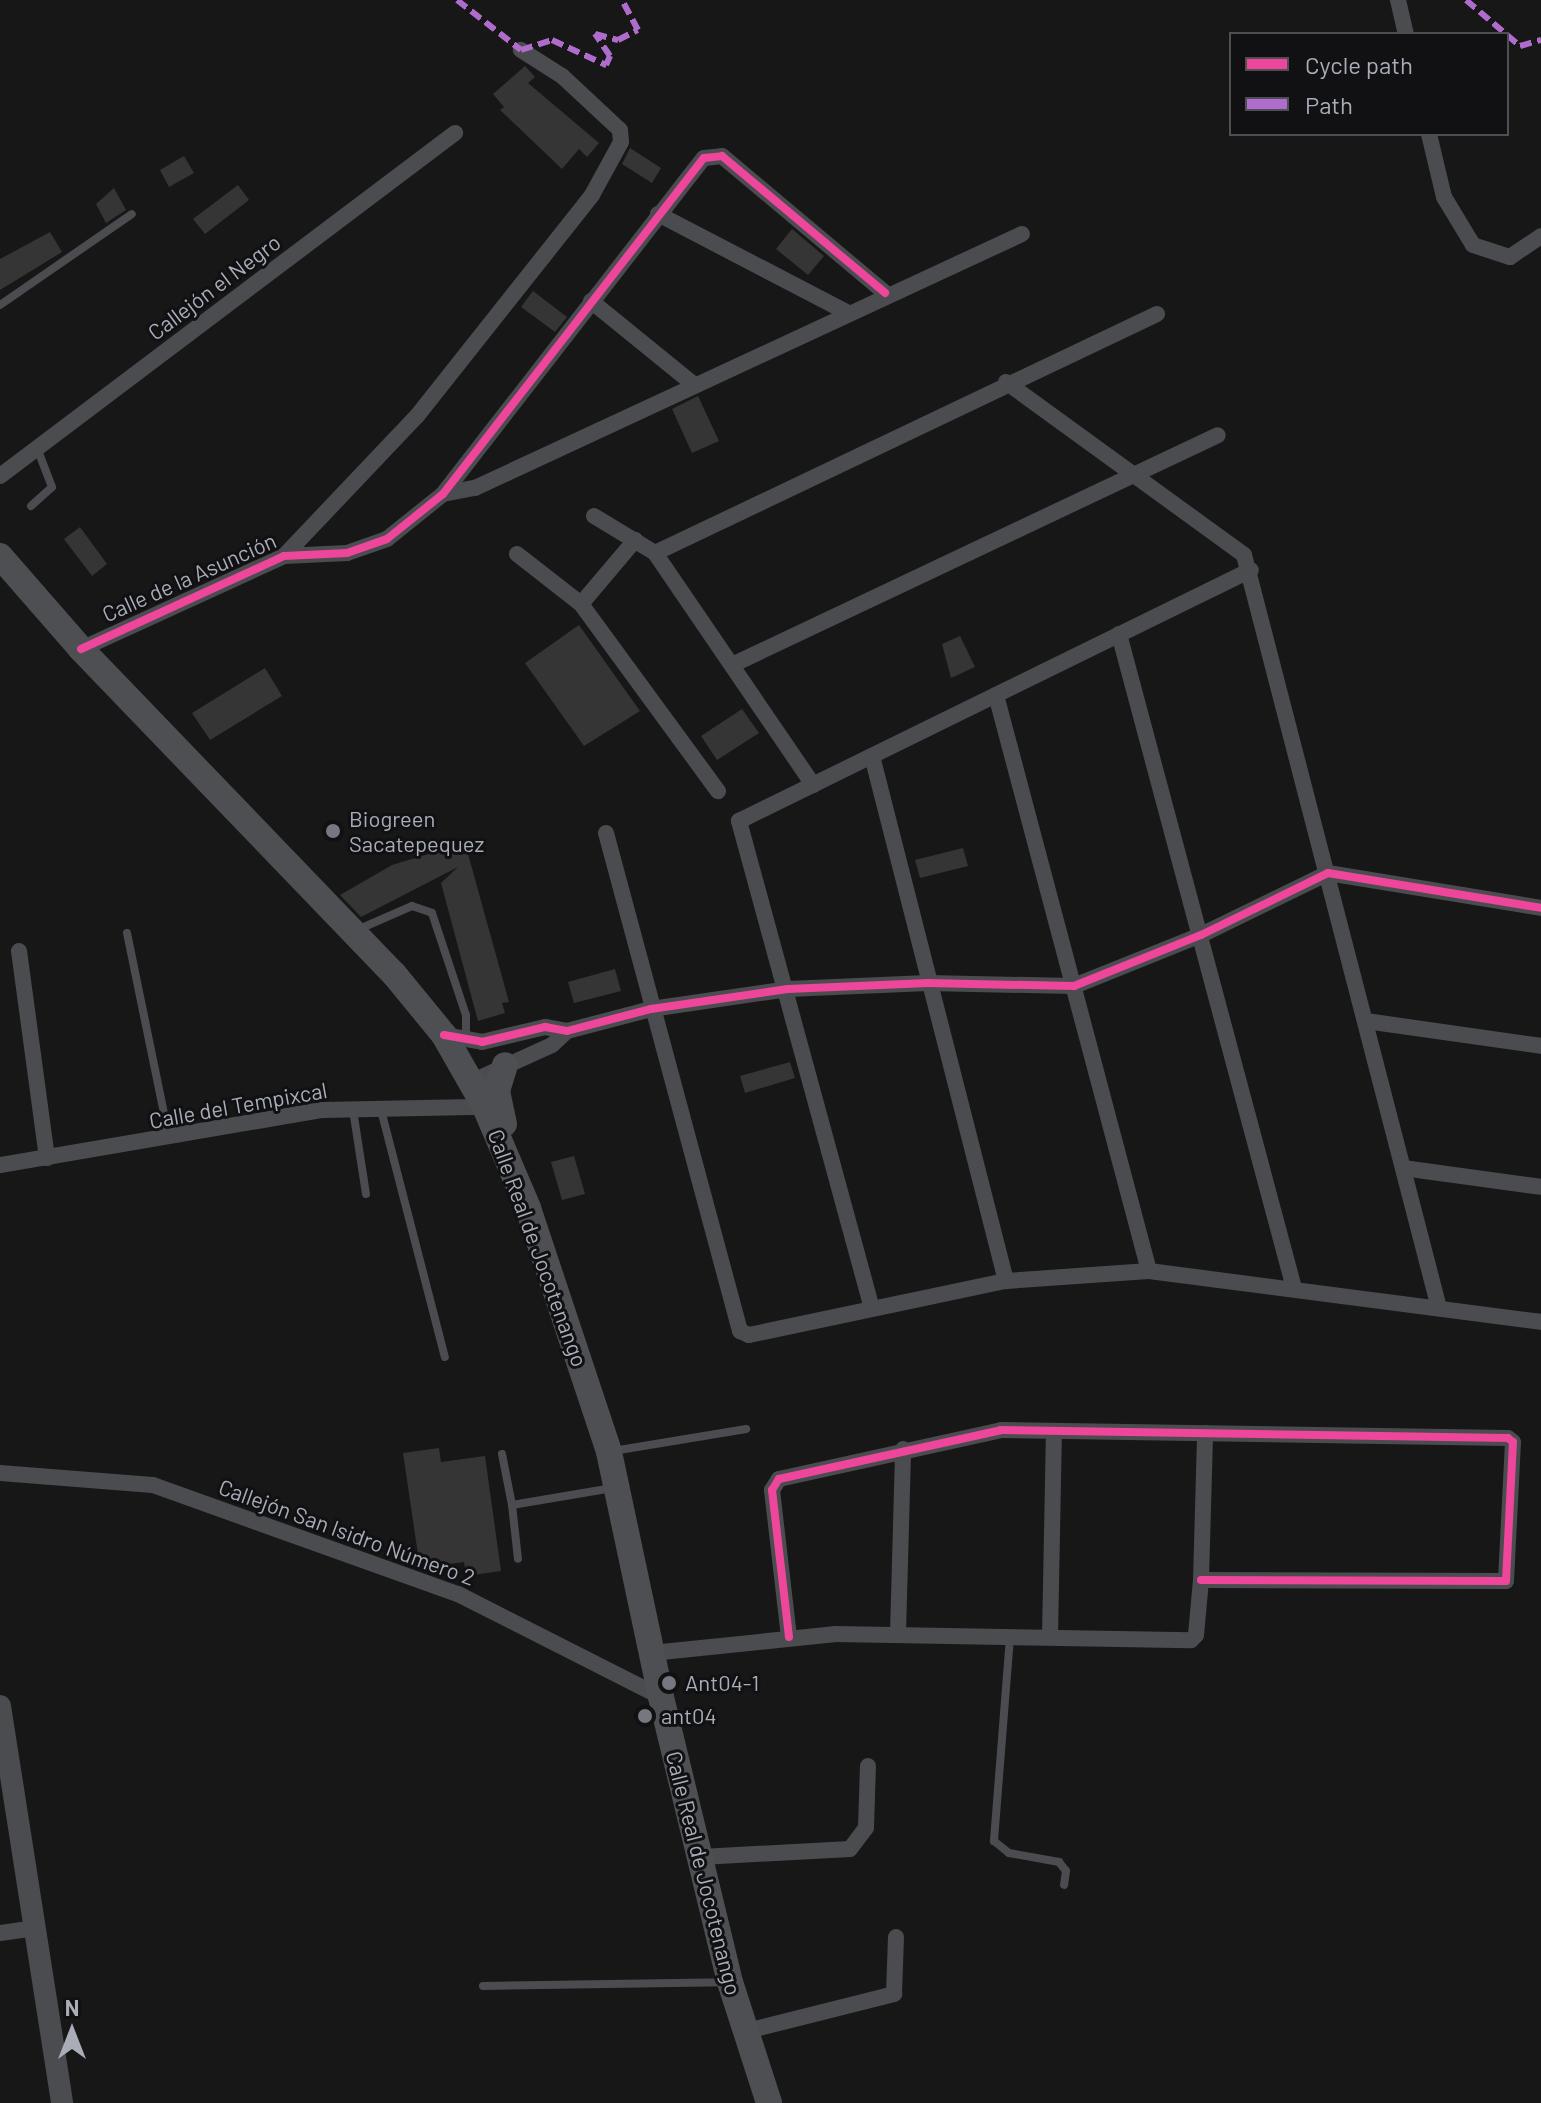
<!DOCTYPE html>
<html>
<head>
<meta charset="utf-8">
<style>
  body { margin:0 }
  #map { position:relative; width:1541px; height:2103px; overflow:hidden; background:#171717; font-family:Barlow,sans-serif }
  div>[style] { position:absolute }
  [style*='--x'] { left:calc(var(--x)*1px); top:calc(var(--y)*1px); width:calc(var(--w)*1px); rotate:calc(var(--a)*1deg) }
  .building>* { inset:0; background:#353536 }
  .service>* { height:8px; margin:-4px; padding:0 4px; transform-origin:4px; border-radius:4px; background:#4b4c50 }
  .minor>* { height:16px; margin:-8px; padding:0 8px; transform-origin:8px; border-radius:8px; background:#4b4c50 }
  .tertiary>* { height:22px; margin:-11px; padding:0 11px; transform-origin:11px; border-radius:11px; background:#4b4c50 }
  .primary>* { height:26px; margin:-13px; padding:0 13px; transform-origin:13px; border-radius:13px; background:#4d4f52 }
  .quiet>* { height:6px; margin-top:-3px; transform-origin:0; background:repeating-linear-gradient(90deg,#b06ccc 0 12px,transparent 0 18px) }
  .cycleway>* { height:8px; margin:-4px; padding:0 4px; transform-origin:4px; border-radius:4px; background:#ed469a }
  .dots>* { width:22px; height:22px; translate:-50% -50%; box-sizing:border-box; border:4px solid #111113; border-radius:50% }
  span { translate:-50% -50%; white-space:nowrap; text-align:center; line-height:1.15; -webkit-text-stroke:6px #111113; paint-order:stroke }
  .street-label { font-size:22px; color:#a8adb8 }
  .poi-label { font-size:22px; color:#a8adb8 }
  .left { translate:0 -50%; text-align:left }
  .legend { position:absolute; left:1229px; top:32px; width:280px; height:104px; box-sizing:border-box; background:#111113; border:2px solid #4d4f55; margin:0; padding:10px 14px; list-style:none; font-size:24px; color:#a8adb8 }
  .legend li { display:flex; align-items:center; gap:16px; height:40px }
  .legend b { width:40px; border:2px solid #4d4f55 }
  .north { position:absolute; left:32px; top:1991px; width:80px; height:80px; -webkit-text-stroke:6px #111113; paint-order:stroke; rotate:0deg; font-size:22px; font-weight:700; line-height:32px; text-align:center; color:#a8adb8 }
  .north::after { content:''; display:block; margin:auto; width:28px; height:36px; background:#a8adb8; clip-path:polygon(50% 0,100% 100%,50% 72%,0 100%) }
</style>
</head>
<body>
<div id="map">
  <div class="building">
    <div style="clip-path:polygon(525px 66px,535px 77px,528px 83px,599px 143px,587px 157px,579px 149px,562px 169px,500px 110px,504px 107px,493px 94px)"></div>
    <div style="clip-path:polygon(630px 148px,661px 168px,652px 183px,622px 164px)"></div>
    <div style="clip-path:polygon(184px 156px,194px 173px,169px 187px,160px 170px)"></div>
    <div style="clip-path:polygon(238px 185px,249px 200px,205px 234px,193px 219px)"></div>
    <div style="clip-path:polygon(114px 188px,126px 210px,106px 223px,96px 204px)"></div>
    <div style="clip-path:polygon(792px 229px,824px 256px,808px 275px,776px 249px)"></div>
    <div style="clip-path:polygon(50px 232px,62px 252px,0 290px,0 259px)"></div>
    <div style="clip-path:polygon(533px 291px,567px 317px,555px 332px,521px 307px)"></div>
    <div style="clip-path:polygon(698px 396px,719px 441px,692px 453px,672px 409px)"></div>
    <div style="clip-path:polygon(80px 527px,107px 564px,92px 576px,64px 539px)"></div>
    <div style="clip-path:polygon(579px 625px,640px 711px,584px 746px,525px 663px)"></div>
    <div style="clip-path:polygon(960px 636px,975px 667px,951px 678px,942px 644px)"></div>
    <div style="clip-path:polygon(265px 668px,282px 696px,210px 740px,192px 713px)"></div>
    <div style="clip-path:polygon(742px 709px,759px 733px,717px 760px,701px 736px)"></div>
    <div style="clip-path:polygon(465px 843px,509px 1002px,502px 1003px,505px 1013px,478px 1021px,441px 883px,458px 867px,361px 917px,340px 895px,392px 865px)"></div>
    <div style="clip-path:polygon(963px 848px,968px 866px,920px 878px,915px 860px)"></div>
    <div style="clip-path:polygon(615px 969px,621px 991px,574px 1003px,568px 982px)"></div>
    <div style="clip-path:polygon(790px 1062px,795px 1078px,745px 1093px,740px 1076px)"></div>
    <div style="clip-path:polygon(574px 1156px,585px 1194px,562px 1200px,551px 1162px)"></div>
    <div style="clip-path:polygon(439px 1448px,441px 1462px,485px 1456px,501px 1571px,466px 1576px,464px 1562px,420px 1568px,403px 1453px)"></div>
  </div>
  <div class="service">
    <div style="--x:0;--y:305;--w:160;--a:-34.6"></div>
    <div style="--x:31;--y:506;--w:28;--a:-42"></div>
    <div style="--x:52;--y:487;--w:42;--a:-111"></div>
    <div style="--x:357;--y:930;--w:60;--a:-23.6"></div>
    <div style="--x:412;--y:906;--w:21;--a:19"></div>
    <div style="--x:432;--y:913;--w:108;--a:71.6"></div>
    <div style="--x:466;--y:1015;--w:24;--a:90"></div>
    <div style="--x:127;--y:933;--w:209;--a:78.4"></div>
    <div style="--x:353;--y:1110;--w:85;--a:81.2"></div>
    <div style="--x:381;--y:1110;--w:255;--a:75.5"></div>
    <div style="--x:613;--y:1451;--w:135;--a:-9.4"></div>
    <div style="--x:502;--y:1454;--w:52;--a:78.9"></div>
    <div style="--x:512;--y:1505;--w:102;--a:-9.6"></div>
    <div style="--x:512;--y:1505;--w:54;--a:83.7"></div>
    <div style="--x:1010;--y:1637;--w:205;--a:94.5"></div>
    <div style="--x:994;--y:1841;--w:19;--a:39"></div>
    <div style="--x:1009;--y:1853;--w:51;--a:10.2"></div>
    <div style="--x:1059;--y:1862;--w:11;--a:52"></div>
    <div style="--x:1066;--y:1871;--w:14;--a:98"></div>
    <div style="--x:483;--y:1986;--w:242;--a:-0.9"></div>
  </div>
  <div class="minor">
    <div style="--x:1398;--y:0;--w:35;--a:77"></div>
    <div style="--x:1429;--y:134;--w:65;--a:76.6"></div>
    <div style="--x:1444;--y:197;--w:56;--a:58.9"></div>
    <div style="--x:1473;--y:245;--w:39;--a:18"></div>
    <div style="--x:1510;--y:257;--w:37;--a:-34"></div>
    <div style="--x:658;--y:214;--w:212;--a:27.5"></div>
    <div style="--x:591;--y:301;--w:132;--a:39.1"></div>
    <div style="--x:1006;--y:382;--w:294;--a:36"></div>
    <div style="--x:1244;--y:555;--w:778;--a:75.48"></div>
    <div style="--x:0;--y:476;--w:570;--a:-37.01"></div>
    <div style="--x:443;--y:494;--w:33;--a:-11"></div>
    <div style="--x:475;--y:488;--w:603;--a:-24.91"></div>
    <div style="--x:594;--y:516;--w:71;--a:31.2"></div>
    <div style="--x:655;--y:553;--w:281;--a:55.7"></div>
    <div style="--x:655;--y:553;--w:556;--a:-25.46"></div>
    <div style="--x:517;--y:554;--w:81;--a:38"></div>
    <div style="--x:581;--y:604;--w:232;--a:53.8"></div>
    <div style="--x:284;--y:556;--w:193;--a:-46.5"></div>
    <div style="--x:417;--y:416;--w:282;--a:-51.6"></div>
    <div style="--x:592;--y:195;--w:60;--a:-61.3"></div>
    <div style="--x:621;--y:142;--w:12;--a:-95"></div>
    <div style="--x:620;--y:130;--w:79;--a:-137"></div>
    <div style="--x:562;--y:76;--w:49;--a:-147.6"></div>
    <div style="--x:581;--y:604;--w:84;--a:-49.8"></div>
    <div style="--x:1119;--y:634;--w:677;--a:75.02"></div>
    <div style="--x:81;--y:649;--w:223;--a:-24.6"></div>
    <div style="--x:284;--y:556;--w:63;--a:-2.7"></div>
    <div style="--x:347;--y:553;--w:42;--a:-19.3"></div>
    <div style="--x:387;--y:539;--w:72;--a:-38.8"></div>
    <div style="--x:443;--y:494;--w:425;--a:-52.2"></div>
    <div style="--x:704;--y:158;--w:18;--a:-6"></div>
    <div style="--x:722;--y:156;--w:213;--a:40"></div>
    <div style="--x:734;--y:664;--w:535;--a:-25.32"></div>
    <div style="--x:996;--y:695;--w:596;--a:75.12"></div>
    <div style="--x:872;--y:756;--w:542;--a:75.68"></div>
    <div style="--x:606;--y:833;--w:516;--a:74.94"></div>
    <div style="--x:740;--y:1331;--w:10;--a:24"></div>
    <div style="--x:749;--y:1335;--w:263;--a:-11.9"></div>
    <div style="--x:1006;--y:1281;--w:143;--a:-4"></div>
    <div style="--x:1149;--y:1271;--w:395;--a:7.4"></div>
    <div style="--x:19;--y:951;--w:209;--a:82.3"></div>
    <div style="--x:1366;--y:1021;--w:177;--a:8.1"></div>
    <div style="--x:444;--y:1035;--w:39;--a:10"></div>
    <div style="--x:482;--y:1042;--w:65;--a:-13.4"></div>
    <div style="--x:545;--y:1027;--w:22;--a:10"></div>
    <div style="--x:567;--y:1031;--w:87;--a:-14.7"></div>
    <div style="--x:651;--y:1009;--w:138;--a:-8.3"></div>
    <div style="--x:788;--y:989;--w:140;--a:-2.5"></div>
    <div style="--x:928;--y:983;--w:146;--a:1.2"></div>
    <div style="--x:1074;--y:986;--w:137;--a:-21.9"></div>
    <div style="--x:1201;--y:935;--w:141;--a:-26"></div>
    <div style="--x:1328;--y:873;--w:216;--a:9.3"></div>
    <div style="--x:471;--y:1082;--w:89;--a:-24.6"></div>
    <div style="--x:552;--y:1045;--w:21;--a:-43"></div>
    <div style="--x:0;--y:1165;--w:327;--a:-9.7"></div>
    <div style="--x:322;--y:1110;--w:163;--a:-1.1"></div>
    <div style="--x:1403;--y:1168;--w:139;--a:7.8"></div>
    <div style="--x:871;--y:1305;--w:502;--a:-105.26"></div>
    <div style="--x:739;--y:821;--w:570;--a:-26.12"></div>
    <div style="--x:0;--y:1473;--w:153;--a:4.5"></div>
    <div style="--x:153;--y:1485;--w:324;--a:19.7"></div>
    <div style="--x:458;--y:1594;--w:228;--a:26.9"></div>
    <div style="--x:898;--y:1633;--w:184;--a:-88.4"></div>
    <div style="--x:789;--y:1637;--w:148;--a:-96.6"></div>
    <div style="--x:772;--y:1490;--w:13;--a:-58"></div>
    <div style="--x:779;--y:1479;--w:227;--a:-12.4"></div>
    <div style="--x:1001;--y:1430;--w:507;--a:0.9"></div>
    <div style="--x:1508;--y:1438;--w:6;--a:39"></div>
    <div style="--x:1513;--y:1442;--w:139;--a:92.9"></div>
    <div style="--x:1506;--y:1581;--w:305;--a:-179.8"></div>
    <div style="--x:1050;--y:1637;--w:206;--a:-88.9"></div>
    <div style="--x:652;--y:1653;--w:185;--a:-5.9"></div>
    <div style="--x:836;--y:1634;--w:355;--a:1"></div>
    <div style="--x:1191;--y:1640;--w:7;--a:-45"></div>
    <div style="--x:1196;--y:1635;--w:55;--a:-84.8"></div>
    <div style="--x:1201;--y:1580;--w:147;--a:-88.4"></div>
    <div style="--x:701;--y:1857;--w:149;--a:-3.1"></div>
    <div style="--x:850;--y:1849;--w:26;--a:-53"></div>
    <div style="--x:866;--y:1828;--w:62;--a:-88.2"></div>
    <div style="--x:0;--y:1933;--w:34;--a:-8"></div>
    <div style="--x:743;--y:2032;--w:156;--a:-14.1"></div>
    <div style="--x:894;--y:1994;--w:57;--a:-88"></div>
  </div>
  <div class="tertiary">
    <div style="--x:0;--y:1706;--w:402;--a:81.1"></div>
  </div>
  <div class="primary">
    <div style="--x:0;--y:556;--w:123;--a:48.9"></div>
    <div style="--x:81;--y:649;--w:451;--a:46.1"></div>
    <div style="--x:394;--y:974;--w:79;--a:50.7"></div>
    <div style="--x:444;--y:1035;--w:83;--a:60.3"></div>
    <div style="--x:485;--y:1107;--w:110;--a:66.9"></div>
    <div style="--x:528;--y:1208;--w:257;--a:71.6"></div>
    <div style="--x:609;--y:1452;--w:250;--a:78"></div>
    <div style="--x:661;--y:1697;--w:293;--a:76.4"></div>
    <div style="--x:730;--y:1982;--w:127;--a:72.1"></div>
    <div style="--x:504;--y:1124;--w:34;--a:-102"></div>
    <div style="--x:497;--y:1091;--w:27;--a:-73"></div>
  </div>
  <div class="quiet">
    <div style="--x:457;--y:0;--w:81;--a:38"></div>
    <div style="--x:521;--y:50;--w:33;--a:-18"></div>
    <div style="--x:552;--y:40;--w:60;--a:24.8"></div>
    <div style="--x:606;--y:65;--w:10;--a:-66"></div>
    <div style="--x:610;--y:56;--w:27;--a:-124"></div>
    <div style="--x:595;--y:34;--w:24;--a:15"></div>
    <div style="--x:618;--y:40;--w:22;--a:-27"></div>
    <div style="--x:638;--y:30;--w:34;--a:-118"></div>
    <div style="--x:1466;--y:0;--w:52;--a:40.4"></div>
    <div style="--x:1507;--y:35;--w:17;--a:40"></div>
    <div style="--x:1520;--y:46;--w:22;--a:-16"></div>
  </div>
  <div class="cycleway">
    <div style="--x:81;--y:649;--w:223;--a:-24.6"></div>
    <div style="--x:284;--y:556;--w:63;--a:-2.7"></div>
    <div style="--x:347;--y:553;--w:42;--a:-19.3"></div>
    <div style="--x:387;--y:539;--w:72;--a:-38.8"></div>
    <div style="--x:443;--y:494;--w:425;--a:-52.2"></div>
    <div style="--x:704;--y:158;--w:18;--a:-6"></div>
    <div style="--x:722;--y:156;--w:213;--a:40"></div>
    <div style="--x:444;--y:1035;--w:39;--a:10"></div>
    <div style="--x:482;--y:1042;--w:65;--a:-13.4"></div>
    <div style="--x:545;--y:1027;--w:22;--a:10"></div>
    <div style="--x:567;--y:1031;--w:87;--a:-14.7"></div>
    <div style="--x:651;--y:1009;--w:138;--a:-8.3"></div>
    <div style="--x:788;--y:989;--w:140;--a:-2.5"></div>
    <div style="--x:928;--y:983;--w:146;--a:1.2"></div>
    <div style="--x:1074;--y:986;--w:137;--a:-21.9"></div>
    <div style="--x:1201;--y:935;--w:141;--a:-26"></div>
    <div style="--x:1328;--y:873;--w:216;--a:9.3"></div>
    <div style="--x:789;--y:1637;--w:148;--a:-96.6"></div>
    <div style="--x:772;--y:1490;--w:13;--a:-58"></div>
    <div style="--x:779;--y:1479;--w:227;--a:-12.4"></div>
    <div style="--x:1001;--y:1430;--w:507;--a:0.9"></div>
    <div style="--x:1508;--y:1438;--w:6;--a:39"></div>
    <div style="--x:1513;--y:1442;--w:139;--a:92.9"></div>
    <div style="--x:1506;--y:1581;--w:305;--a:-179.8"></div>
  </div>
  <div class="dots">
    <div style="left:333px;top:831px;background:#757880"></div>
    <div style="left:669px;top:1683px;background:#757880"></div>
    <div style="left:645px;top:1716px;background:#757880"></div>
  </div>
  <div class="street-label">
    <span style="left:214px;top:287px;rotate:-37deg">Callejón el Negro</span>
    <span style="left:189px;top:577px;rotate:-24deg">Calle de la Asunción</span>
    <span style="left:238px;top:1105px;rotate:-10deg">Calle del Tempixcal</span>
    <span style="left:538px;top:1248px;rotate:70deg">Calle Real de Jocotenango</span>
    <span style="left:347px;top:1532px;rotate:20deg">Callejón San Isidro Número 2</span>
    <span style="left:704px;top:1873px;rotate:76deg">Calle Real de Jocotenango</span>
  </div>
  <div class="poi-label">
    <span class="left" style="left:349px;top:831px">Biogreen<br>Sacatepequez</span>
    <span class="left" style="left:685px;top:1683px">Ant04-1</span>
    <span class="left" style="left:661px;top:1716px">ant04</span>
  </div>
  <ul class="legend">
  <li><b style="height:10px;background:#ed469a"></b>Cycle path</li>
  <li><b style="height:10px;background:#b06ccc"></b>Path</li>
  </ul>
  <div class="north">N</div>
</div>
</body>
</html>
